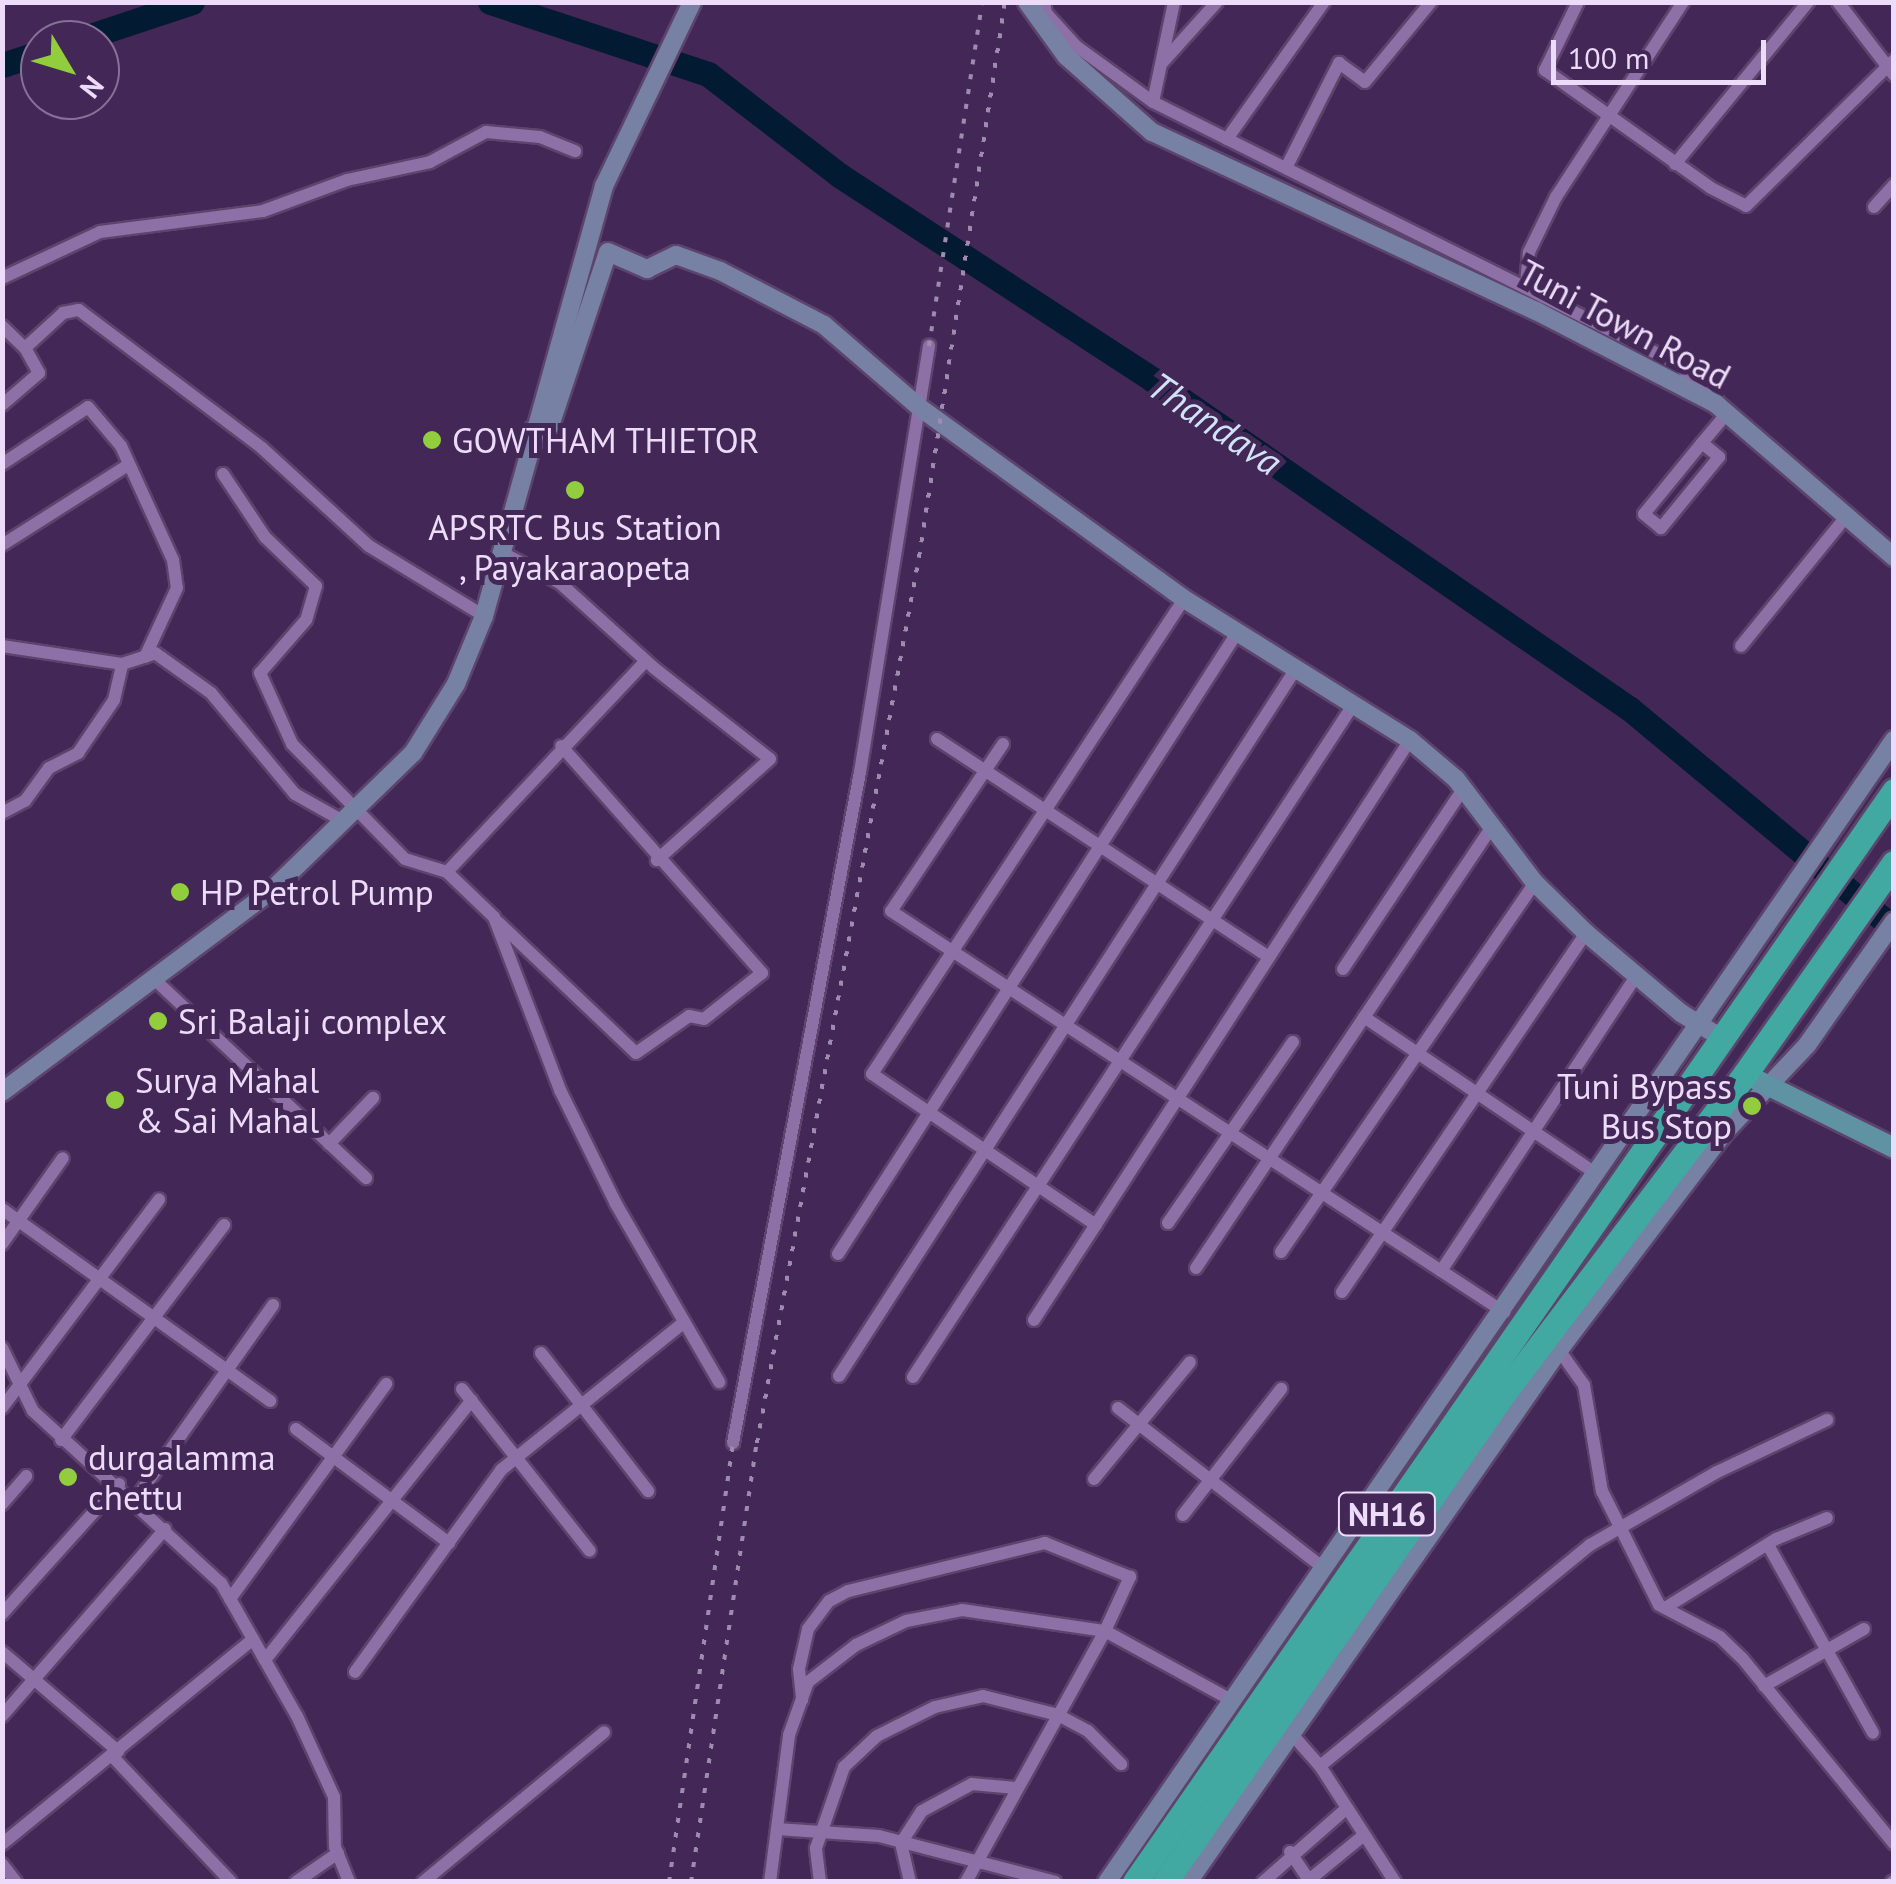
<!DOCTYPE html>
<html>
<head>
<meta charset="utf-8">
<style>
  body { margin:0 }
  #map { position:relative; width:1896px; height:1884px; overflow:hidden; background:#432857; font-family:"PT Sans",sans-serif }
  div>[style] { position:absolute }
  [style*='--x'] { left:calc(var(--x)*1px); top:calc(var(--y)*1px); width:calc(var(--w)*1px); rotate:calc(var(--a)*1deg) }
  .river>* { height:25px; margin:-12.5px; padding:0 12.5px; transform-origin:12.5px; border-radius:12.5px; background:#021a32 }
  .roads { filter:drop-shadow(2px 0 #5c446c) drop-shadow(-2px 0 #5c446c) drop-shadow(0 2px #5c446c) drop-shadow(0 -2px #5c446c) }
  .street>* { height:12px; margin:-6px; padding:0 6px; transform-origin:6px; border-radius:6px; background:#8d70a5 }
  .secondary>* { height:18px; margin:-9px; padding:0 9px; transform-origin:9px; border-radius:9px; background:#7681a4 }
  .primary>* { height:20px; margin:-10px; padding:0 10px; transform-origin:10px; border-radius:10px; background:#5f92a3 }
  .highway>* { height:25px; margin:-12.5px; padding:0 12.5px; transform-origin:12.5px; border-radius:12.5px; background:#41a8a2 }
  .rail>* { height:4px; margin-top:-2px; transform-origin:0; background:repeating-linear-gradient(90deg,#a08bb0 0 5px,transparent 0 15px) }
  .dots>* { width:28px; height:28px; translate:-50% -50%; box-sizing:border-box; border:5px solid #432857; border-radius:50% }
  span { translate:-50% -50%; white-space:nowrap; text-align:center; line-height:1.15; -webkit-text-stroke:10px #432857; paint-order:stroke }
  .shield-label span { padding:2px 8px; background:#432857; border:2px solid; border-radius:8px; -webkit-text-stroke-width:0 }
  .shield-label { font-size:32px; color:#ecdcf9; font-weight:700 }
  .street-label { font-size:35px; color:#ecdcf9 }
  .poi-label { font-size:35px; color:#ecdcf9 }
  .left { translate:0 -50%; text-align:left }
  .right { translate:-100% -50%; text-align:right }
  .water-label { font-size:38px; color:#d0e3f7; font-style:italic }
  .frame { position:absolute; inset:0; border:5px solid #ecdcf9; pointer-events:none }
  .north { position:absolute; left:20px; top:20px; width:100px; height:100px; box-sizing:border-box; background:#432857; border:2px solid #877098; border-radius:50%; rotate:128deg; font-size:28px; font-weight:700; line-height:40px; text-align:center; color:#ecdcf9 }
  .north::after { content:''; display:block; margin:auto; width:35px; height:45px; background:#92cd3e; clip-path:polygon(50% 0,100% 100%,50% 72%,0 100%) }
  .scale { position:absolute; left:1551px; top:40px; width:215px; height:45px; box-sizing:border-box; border:5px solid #ecdcf9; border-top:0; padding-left:12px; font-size:30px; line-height:35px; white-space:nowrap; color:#ecdcf9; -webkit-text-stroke:8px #432857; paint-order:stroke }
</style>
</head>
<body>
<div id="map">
  <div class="river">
    <div style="--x:490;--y:2;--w:230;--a:18.3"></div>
    <div style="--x:708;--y:74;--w:165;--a:37.6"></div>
    <div style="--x:839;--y:175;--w:375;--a:33.1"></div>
    <div style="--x:1153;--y:380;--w:579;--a:34.6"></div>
    <div style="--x:1630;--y:709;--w:343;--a:39.7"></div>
    <div style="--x:78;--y:40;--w:120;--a:-18.4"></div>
    <div style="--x:2;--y:65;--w:40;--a:-18"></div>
  </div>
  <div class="roads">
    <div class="street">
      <div style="--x:1044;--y:2;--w:11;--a:80"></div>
      <div style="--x:1046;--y:13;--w:45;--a:47.7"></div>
      <div style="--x:1076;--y:46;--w:95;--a:36"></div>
      <div style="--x:1153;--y:102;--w:587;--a:26.52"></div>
      <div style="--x:1678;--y:364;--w:42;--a:46.9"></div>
      <div style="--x:1578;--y:2;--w:76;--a:115.9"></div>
      <div style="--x:1545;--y:70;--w:204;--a:35.4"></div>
      <div style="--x:1711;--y:188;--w:39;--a:27"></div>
      <div style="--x:1746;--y:206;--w:208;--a:-44.6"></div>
      <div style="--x:1838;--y:2;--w:92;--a:52.5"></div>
      <div style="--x:1162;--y:63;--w:82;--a:-48"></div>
      <div style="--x:1153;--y:102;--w:102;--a:-78.1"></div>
      <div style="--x:1227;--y:139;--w:168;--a:-54.7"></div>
      <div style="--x:1675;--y:164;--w:210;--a:-50.6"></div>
      <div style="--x:1286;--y:168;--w:118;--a:-63.2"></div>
      <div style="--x:1339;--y:63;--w:32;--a:36"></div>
      <div style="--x:1365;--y:82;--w:104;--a:-50.5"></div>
      <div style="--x:1874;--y:207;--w:30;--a:-48"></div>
      <div style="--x:2;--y:278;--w:108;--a:-25.1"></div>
      <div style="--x:100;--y:232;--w:164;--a:-7.3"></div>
      <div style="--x:263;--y:211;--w:90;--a:-20.3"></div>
      <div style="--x:347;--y:180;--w:85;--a:-12.2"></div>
      <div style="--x:430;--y:162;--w:64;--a:-28.2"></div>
      <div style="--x:486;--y:132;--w:54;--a:5.3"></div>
      <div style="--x:540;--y:137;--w:38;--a:22"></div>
      <div style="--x:1526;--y:285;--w:33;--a:-85"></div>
      <div style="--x:1529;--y:252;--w:61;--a:-63.9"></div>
      <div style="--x:1556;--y:197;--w:233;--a:-56.9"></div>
      <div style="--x:2;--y:326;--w:32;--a:44"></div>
      <div style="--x:2;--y:405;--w:49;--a:-40.9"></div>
      <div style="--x:39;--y:373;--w:29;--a:-119"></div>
      <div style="--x:25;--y:348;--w:52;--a:-42.6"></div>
      <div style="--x:63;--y:313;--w:16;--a:-11"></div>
      <div style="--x:79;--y:310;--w:229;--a:37"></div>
      <div style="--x:262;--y:448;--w:145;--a:42.5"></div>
      <div style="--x:369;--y:546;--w:135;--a:31.3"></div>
      <div style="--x:1702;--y:443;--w:22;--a:39"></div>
      <div style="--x:1719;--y:457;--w:92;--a:129.2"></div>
      <div style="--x:1661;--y:528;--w:22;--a:-141"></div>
      <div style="--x:1644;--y:514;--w:92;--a:-50.8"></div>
      <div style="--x:1702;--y:443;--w:39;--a:-50"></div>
      <div style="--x:2;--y:464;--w:103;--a:-33.5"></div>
      <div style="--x:88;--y:407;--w:51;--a:49.8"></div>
      <div style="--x:121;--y:446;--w:125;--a:65.5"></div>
      <div style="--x:173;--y:560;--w:28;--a:82"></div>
      <div style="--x:177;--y:588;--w:76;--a:114.9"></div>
      <div style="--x:223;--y:474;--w:76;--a:56.3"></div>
      <div style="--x:265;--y:537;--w:71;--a:43.9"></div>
      <div style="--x:316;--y:586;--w:35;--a:106"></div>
      <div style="--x:306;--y:620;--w:70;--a:131"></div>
      <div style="--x:260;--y:673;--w:78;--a:65.7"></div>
      <div style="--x:292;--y:744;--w:161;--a:45.5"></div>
      <div style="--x:405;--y:859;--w:44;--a:17.2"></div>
      <div style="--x:447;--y:872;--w:65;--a:43.8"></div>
      <div style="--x:494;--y:917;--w:187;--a:69.1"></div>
      <div style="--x:561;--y:1092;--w:125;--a:63.8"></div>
      <div style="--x:616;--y:1204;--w:206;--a:59.9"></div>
      <div style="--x:2;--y:545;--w:149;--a:-32.4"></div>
      <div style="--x:501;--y:552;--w:67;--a:27.7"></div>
      <div style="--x:560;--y:583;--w:127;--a:42.1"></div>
      <div style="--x:654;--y:668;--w:147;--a:38.1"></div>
      <div style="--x:770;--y:759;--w:152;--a:138.2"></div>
      <div style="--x:2;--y:646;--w:121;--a:8.5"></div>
      <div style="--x:122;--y:664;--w:35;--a:-18"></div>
      <div style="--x:155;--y:653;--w:69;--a:35.5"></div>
      <div style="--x:211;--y:693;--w:131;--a:50.3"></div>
      <div style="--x:295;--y:794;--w:55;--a:29.4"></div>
      <div style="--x:1741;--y:646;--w:166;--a:-50.9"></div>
      <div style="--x:937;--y:739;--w:397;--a:33.3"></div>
      <div style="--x:1003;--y:744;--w:201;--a:123.8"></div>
      <div style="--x:891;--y:911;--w:733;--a:33.19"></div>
      <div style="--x:2;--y:813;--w:26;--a:-28"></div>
      <div style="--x:25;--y:801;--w:41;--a:-54"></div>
      <div style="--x:49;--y:768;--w:33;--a:-27"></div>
      <div style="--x:78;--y:753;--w:64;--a:-55.8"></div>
      <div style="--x:114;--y:700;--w:37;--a:-77"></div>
      <div style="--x:447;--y:872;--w:290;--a:-46.7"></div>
      <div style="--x:498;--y:922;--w:190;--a:43.5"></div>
      <div style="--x:636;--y:1053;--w:65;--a:-34.9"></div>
      <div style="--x:689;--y:1016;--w:15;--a:11"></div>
      <div style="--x:704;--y:1019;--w:74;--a:-38.4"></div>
      <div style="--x:762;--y:973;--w:303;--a:-131.5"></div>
      <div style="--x:1343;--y:969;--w:216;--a:-56.3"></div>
      <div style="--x:154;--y:979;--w:291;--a:43.2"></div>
      <div style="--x:1364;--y:1017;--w:282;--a:34"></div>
      <div style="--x:329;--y:1144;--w:64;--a:-46.3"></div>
      <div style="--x:2;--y:1209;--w:330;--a:35.6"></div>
      <div style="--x:1168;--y:1223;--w:220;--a:-55.4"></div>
      <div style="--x:1096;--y:1225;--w:270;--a:-146"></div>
      <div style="--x:872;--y:1074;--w:568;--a:-56.7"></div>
      <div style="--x:2;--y:1244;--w:105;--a:-54.7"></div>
      <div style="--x:1281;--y:1252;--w:448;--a:-55.5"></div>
      <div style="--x:838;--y:1254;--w:738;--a:-57.28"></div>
      <div style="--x:1196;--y:1268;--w:530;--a:-56.16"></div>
      <div style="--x:1441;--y:1271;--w:357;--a:-56.5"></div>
      <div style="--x:1342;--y:1292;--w:434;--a:-55.8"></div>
      <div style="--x:1034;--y:1320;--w:691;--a:-57.05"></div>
      <div style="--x:2;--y:1348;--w:70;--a:63.8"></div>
      <div style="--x:33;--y:1411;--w:255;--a:42.5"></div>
      <div style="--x:221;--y:1583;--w:153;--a:60.3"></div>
      <div style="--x:297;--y:1716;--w:89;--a:65.4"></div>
      <div style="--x:334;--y:1797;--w:50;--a:88.9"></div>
      <div style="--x:335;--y:1847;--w:38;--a:68"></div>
      <div style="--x:1559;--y:1350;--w:43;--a:54.5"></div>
      <div style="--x:1584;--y:1385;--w:108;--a:80.4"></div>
      <div style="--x:1602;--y:1491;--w:127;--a:63.4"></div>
      <div style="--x:1659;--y:1605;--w:69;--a:27.7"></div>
      <div style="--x:1720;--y:1637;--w:30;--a:44"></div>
      <div style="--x:1742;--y:1658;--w:240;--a:50.7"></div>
      <div style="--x:541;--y:1353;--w:175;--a:52.2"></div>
      <div style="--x:839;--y:1376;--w:840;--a:-57.14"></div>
      <div style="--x:913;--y:1377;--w:803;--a:-56.78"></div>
      <div style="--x:462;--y:1389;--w:206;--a:51.7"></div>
      <div style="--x:2;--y:1408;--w:261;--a:-53"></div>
      <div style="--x:1118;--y:1408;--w:262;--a:37.9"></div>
      <div style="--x:296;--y:1429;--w:191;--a:36.7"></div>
      <div style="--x:61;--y:1440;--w:270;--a:-52.8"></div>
      <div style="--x:733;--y:1443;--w:683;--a:-79.28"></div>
      <div style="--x:860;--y:772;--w:432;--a:-80.8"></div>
      <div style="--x:1094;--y:1479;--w:151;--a:-50.6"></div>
      <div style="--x:135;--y:1500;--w:239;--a:-54.7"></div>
      <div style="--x:2;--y:1504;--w:37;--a:-49"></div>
      <div style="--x:1183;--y:1515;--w:160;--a:-52.1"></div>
      <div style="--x:1768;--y:1545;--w:215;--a:60.8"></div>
      <div style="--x:230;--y:1599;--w:266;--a:-54"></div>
      <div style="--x:1665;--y:1608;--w:131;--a:-31.9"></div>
      <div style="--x:1776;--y:1539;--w:55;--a:-22.4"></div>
      <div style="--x:2;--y:1614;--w:175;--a:-48"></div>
      <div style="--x:2;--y:1652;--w:153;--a:40.5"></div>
      <div style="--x:265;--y:1660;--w:332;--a:-51.5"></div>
      <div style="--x:355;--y:1672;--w:249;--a:-54.1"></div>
      <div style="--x:501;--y:1470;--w:234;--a:-38.9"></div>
      <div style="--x:1764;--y:1686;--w:115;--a:-29.7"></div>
      <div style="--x:2;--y:1716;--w:248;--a:-48.9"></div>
      <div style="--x:1290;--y:1732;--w:45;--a:48.6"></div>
      <div style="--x:1320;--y:1766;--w:138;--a:57.1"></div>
      <div style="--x:112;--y:1756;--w:173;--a:46.6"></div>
      <div style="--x:1320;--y:1766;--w:349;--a:-39.3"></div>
      <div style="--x:1590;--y:1545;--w:146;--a:-29.9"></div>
      <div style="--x:1717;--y:1472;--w:122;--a:-25.3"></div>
      <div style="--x:777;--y:1829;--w:102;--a:3.9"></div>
      <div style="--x:879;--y:1836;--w:182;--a:14.6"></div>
      <div style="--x:2;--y:1844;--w:324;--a:-39.2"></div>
      <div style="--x:1290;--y:1852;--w:34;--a:56"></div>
      <div style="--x:1309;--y:1880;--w:71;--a:-39.3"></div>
      <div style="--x:2;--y:1864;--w:23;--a:52"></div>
      <div style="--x:296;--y:1882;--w:51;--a:-34.6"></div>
      <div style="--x:423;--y:1882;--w:235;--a:-39.6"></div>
      <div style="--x:770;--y:1882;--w:148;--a:-82.6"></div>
      <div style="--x:789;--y:1735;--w:56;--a:-70.3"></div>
      <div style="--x:808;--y:1682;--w:61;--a:-37.6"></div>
      <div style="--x:856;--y:1645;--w:55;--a:-25.6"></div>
      <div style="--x:906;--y:1621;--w:57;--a:-11.1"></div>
      <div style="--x:962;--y:1610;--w:145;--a:8.4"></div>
      <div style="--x:1105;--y:1631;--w:60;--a:-65.2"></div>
      <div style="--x:1130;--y:1577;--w:92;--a:-158.2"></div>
      <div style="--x:1045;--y:1543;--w:203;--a:166.3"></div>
      <div style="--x:848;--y:1591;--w:21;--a:152"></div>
      <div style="--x:829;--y:1601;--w:35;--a:127"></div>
      <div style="--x:808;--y:1629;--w:41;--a:102.7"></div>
      <div style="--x:799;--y:1669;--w:31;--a:84"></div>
      <div style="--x:820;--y:1882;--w:34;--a:-97"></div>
      <div style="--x:816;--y:1848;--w:86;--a:-70.9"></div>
      <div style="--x:844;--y:1767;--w:45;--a:-43.2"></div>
      <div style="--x:877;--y:1736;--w:65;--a:-26.6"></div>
      <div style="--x:935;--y:1707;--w:49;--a:-12.9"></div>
      <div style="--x:983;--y:1696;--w:77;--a:14.2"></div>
      <div style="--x:1058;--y:1715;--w:34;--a:28"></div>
      <div style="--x:1088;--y:1731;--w:47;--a:45"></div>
      <div style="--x:910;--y:1882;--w:40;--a:-103"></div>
      <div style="--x:901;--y:1843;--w:38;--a:-57"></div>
      <div style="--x:922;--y:1811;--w:57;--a:-28.4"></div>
      <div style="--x:972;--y:1784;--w:44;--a:5.2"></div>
      <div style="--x:966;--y:1882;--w:287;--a:-61"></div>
      <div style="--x:1105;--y:1631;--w:146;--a:28.7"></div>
      <div style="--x:1263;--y:1882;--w:112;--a:-41.4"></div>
      <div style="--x:1892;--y:1882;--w:2;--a:-27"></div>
    </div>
    <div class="secondary">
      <div style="--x:1027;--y:2;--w:67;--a:54.2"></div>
      <div style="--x:1066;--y:56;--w:115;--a:41.5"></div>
      <div style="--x:1152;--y:132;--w:424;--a:25"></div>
      <div style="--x:1536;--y:311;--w:203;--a:27.3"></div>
      <div style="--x:1716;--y:404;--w:235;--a:40.7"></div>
      <div style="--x:533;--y:430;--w:17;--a:-13"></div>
      <div style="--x:550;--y:426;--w:183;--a:-71.6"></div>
      <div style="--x:608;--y:252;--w:43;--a:23.6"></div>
      <div style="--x:647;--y:269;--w:32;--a:-26"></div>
      <div style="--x:676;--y:255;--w:47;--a:20"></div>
      <div style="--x:720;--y:271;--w:117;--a:27.4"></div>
      <div style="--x:824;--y:325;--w:125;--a:40.8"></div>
      <div style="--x:919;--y:407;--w:327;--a:35.9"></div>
      <div style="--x:1184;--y:599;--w:266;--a:32"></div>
      <div style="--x:1410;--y:740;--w:60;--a:40.3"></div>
      <div style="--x:1456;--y:779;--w:131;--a:52.8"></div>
      <div style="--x:1535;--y:883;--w:71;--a:44.4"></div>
      <div style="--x:1586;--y:933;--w:124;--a:40.1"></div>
      <div style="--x:1681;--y:1013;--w:46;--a:31.6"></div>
      <div style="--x:2;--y:1092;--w:337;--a:-36.8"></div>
      <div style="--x:272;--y:890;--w:197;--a:-44.2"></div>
      <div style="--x:413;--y:753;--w:81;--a:-58.1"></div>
      <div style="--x:456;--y:684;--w:74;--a:-67.6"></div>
      <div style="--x:484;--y:616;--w:446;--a:-74.4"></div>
      <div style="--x:604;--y:186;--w:204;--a:-64.4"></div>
      <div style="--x:1107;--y:1882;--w:1387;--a:-55.43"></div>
      <div style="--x:1188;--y:1882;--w:649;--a:-55.11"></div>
      <div style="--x:1559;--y:1350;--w:270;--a:-52.8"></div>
      <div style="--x:1722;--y:1135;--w:124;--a:-46.6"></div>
      <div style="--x:1807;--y:1045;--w:151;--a:-54.9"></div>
    </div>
    <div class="primary">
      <div style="--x:1745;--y:1074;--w:166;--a:26.4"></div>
    </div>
    <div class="highway">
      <div style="--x:1135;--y:1882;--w:1329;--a:-55.17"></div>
      <div style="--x:1165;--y:1882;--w:594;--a:-55.29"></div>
      <div style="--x:1503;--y:1394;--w:401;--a:-52.9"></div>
      <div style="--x:1745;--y:1074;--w:258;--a:-54.8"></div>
    </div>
  </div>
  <div class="rail">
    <div style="--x:929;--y:346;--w:348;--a:-81.2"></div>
    <div style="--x:669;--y:1882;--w:444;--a:-81.7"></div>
    <div style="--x:691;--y:1882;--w:444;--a:-81.5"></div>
    <div style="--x:757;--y:1443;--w:901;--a:-79.64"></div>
    <div style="--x:919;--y:557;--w:562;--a:-81.19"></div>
  </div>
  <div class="dots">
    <div style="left:432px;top:440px;background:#92cd3e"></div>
    <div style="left:575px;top:490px;background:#92cd3e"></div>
    <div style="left:180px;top:892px;background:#92cd3e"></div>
    <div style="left:158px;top:1021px;background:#92cd3e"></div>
    <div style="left:115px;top:1100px;background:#92cd3e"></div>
    <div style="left:1752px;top:1106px;background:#92cd3e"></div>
    <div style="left:68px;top:1477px;background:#92cd3e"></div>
  </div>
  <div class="shield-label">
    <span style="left:1387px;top:1514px">NH16</span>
  </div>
  <div class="street-label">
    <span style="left:1625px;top:324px;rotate:28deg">Tuni Town Road</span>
  </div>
  <div class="poi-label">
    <span class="left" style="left:452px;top:440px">GOWTHAM THIETOR</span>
    <span style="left:575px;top:547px">APSRTC Bus Station<br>, Payakaraopeta</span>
    <span class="left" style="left:200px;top:892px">HP Petrol Pump</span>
    <span class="left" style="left:178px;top:1021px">Sri Balaji complex</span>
    <span class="left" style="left:135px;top:1100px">Surya Mahal<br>&amp; Sai Mahal</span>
    <span class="right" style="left:1732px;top:1106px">Tuni Bypass<br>Bus Stop</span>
    <span class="left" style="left:88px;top:1477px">durgalamma<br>chettu</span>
  </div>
  <div class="water-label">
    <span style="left:1215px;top:423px;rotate:34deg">Thandava</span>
  </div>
  <div class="frame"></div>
  <div class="north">N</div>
  <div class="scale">100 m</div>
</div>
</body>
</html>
